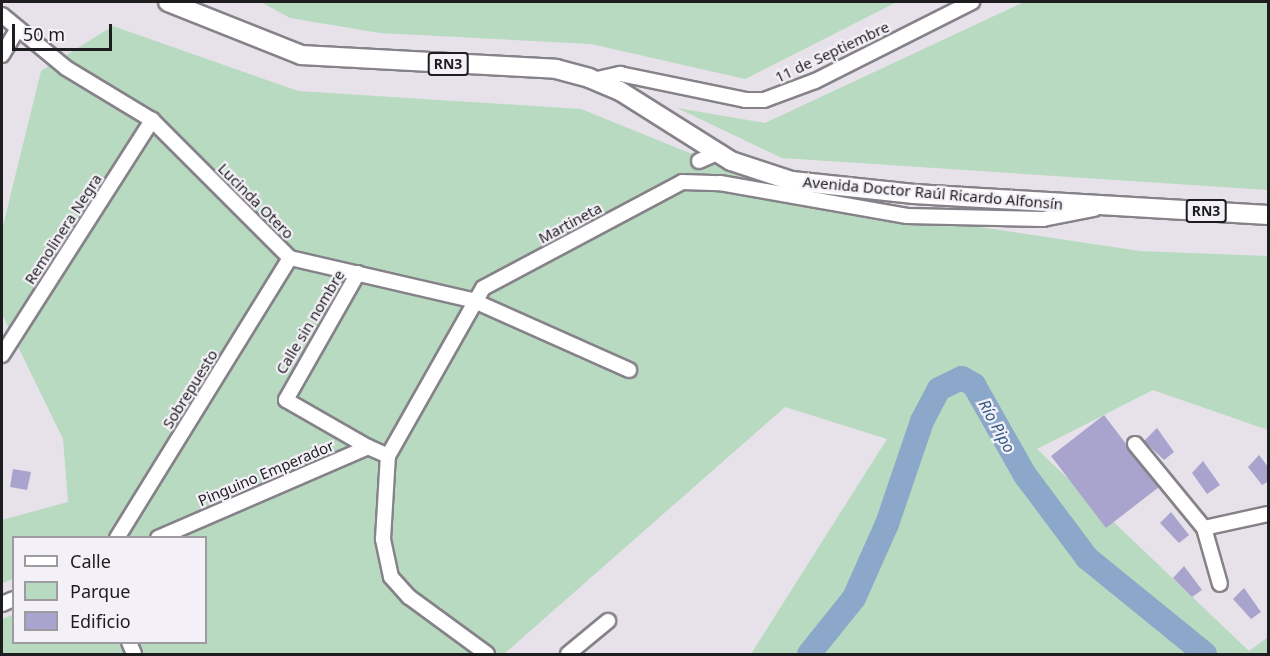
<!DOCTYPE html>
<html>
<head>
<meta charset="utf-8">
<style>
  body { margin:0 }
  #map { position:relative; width:1270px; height:656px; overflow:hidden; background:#e7e2ea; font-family:"Noto Sans",sans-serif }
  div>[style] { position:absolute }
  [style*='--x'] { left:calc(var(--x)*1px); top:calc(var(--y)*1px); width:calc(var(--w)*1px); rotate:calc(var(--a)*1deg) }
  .green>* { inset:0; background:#b8dac0 }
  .river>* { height:24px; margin:-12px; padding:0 12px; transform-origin:12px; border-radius:12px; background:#8ba7c9 }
  .building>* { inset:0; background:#a8a4cd }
  .roads { filter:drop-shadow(2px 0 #868289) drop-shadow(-2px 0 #868289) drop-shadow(0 2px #868289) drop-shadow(0 -2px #868289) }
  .minor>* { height:14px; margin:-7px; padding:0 7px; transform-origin:7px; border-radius:7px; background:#fff }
  .major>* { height:18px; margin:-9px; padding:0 9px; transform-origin:9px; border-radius:9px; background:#fff }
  span { translate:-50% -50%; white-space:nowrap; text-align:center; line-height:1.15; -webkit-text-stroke:4.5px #f4f0f7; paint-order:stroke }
  .shield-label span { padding:2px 4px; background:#f4f0f7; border:2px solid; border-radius:4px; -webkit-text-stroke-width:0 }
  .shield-label { font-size:14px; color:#1d1c1e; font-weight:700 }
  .street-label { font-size:15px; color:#1d1c1e }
  .water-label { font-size:16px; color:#315a87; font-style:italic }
  .frame { position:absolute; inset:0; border:3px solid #1d1c1e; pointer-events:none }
  .legend { position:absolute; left:12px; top:536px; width:195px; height:108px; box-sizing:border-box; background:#f4f0f7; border:2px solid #9e9ba0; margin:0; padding:8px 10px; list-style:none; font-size:18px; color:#1d1c1e }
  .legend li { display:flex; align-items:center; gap:12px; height:30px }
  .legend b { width:30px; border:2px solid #9e9ba0 }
  .scale { position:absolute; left:12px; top:24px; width:100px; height:27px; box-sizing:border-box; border:3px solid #1d1c1e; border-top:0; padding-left:8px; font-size:18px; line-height:21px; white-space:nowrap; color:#1d1c1e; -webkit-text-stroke:4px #f4f0f7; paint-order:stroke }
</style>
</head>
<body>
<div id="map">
  <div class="green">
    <div style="clip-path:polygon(261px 2px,897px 2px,745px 79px,591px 44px,380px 33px,290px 18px)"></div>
    <div style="clip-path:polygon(1024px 2px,1268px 2px,1268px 190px,782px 158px,677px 108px,765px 123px)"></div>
    <div style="clip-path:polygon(113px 26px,298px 91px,581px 109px,811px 202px,1140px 251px,1268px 256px,1268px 430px,1153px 390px,1037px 449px,1249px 651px,1268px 637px,1268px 654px,751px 654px,887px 439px,785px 407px,504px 654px,2px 654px,2px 619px,13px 615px,14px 642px,206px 642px,206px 538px,14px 538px,13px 579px,2px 583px,2px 520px,68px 502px,63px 439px,2px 314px,2px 230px,41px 71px)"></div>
  </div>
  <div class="river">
    <div style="--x:809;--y:654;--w:72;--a:-51.2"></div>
    <div style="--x:854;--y:598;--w:81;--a:-66"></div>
    <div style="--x:887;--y:524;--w:109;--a:-71.2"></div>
    <div style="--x:922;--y:421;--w:36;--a:-62"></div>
    <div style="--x:939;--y:389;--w:25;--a:-26"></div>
    <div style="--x:962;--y:378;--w:14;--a:30"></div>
    <div style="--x:974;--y:385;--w:103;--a:60.5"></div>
    <div style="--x:1025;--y:475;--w:104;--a:53.2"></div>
    <div style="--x:1087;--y:558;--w:152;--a:39.1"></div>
  </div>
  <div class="building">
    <div style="clip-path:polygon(1104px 415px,1159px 487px,1106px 528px,1051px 456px)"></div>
    <div style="clip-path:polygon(1157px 428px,1174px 452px,1164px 460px,1144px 441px)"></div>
    <div style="clip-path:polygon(1259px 455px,1269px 468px,1269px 481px,1262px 485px,1248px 467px)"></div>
    <div style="clip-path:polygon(1203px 461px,1220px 485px,1207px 494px,1192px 473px)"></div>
    <div style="clip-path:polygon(13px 469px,31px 472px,27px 490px,10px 487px)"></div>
    <div style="clip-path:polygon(1171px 512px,1189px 535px,1179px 543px,1160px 523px)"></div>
    <div style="clip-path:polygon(1184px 566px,1202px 590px,1192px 597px,1173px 578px)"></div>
    <div style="clip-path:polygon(1244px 588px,1261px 612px,1251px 619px,1233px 599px)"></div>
  </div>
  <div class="roads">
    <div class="minor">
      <div style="--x:2;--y:15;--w:83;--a:39.6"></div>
      <div style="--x:66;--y:68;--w:100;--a:31.2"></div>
      <div style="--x:152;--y:120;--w:195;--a:45"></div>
      <div style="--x:290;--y:258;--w:187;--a:13"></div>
      <div style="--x:472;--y:300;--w:172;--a:24"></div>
      <div style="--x:2;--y:55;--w:29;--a:-59"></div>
      <div style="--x:593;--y:80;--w:28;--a:-13"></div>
      <div style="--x:620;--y:74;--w:128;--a:11.7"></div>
      <div style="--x:745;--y:100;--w:19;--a:0"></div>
      <div style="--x:764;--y:100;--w:54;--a:-20.4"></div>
      <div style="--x:815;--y:81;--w:176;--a:-26.7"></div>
      <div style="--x:699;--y:161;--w:20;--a:-24"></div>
      <div style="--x:358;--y:273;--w:146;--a:119.6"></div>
      <div style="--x:286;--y:400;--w:95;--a:29.8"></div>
      <div style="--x:2;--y:355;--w:279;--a:-57.4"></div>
      <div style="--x:1135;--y:444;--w:109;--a:50.6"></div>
      <div style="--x:1204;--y:528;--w:66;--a:-12.3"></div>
      <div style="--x:1204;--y:528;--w:58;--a:74.1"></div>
      <div style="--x:117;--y:538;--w:329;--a:-58.3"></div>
      <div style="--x:158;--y:538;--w:229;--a:-23.4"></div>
      <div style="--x:368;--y:447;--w:22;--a:24"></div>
      <div style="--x:2;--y:604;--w:13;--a:-23"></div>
      <div style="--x:129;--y:642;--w:13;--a:67"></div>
      <div style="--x:487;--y:654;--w:97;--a:-143.8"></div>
      <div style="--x:409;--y:597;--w:27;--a:-132"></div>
      <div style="--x:391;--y:577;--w:39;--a:-102"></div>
      <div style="--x:383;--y:539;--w:83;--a:-86.6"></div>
      <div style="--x:388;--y:456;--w:193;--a:-60.5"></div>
      <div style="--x:483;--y:288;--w:225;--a:-28"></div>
      <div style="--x:682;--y:182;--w:38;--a:2"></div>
      <div style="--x:720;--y:183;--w:190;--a:10"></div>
      <div style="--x:907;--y:216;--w:136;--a:1.3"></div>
      <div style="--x:1043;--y:219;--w:52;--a:-11.1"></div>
      <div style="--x:568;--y:654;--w:52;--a:-39.5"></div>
    </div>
    <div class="major">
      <div style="--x:168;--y:2;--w:143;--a:21.7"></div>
      <div style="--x:301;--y:55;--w:255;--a:3.1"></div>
      <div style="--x:556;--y:69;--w:34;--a:15"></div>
      <div style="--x:589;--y:78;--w:34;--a:23"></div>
      <div style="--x:620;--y:91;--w:131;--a:32.2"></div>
      <div style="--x:731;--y:161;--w:64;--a:18.2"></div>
      <div style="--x:792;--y:181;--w:123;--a:6.1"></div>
      <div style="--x:914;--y:194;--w:355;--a:3.4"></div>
    </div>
  </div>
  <div class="shield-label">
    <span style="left:448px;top:64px">RN3</span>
    <span style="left:1206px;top:211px">RN3</span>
  </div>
  <div class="street-label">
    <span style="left:832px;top:52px;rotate:-25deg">11 de Septiembre</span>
    <span style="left:933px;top:193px;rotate:5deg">Avenida Doctor Raúl Ricardo Alfonsín</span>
    <span style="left:256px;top:201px;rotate:45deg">Lucinda Otero</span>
    <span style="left:570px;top:223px;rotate:-28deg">Martineta</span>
    <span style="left:63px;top:229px;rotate:-57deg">Remolinera Negra</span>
    <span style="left:310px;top:322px;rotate:-59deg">Calle sin nombre</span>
    <span style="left:190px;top:389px;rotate:-58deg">Sobrepuesto</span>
    <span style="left:266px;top:473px;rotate:-23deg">Pinguino Emperador</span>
  </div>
  <div class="water-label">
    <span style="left:997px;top:426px;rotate:61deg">Río Pipo</span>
  </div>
  <div class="frame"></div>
  <ul class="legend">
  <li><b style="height:8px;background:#fff"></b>Calle</li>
  <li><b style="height:16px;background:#b8dac0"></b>Parque</li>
  <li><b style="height:16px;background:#a8a4cd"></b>Edificio</li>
  </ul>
  <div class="scale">50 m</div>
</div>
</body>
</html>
